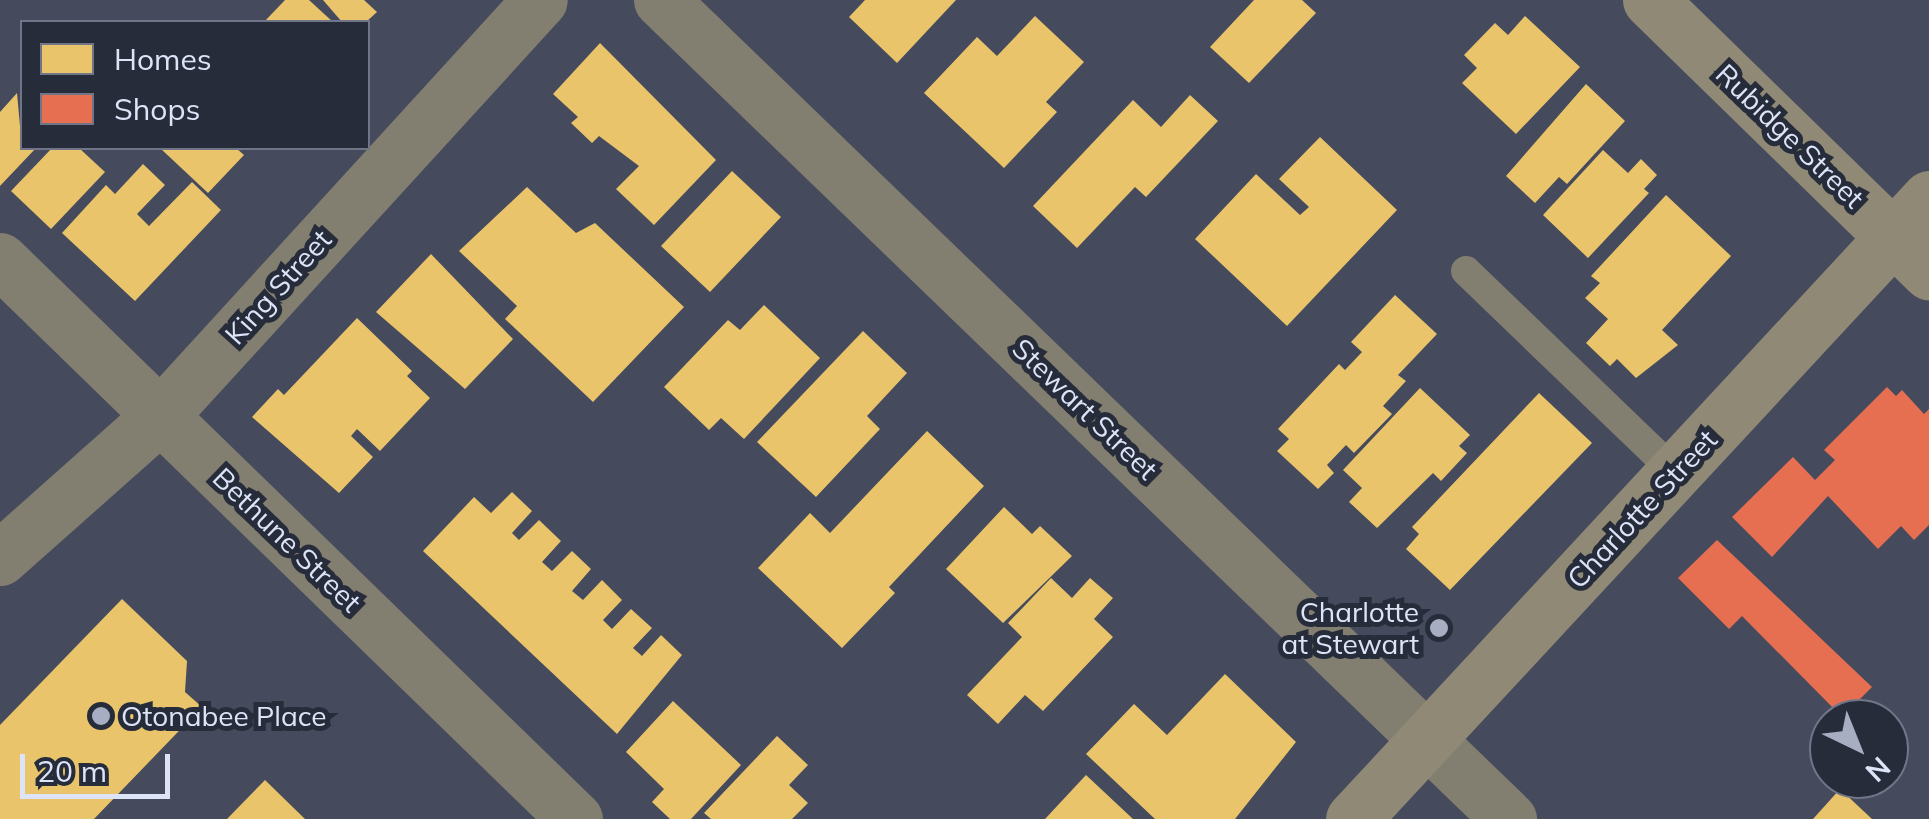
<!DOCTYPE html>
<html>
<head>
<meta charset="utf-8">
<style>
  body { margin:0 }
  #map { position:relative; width:1929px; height:819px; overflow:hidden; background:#454a5c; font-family:Mulish,sans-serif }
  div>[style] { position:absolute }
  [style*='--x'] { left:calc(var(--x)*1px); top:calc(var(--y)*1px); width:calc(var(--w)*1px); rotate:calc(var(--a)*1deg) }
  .homes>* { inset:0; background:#e9c46a }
  .shops>* { inset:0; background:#e76f51 }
  .service>* { height:30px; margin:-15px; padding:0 15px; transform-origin:15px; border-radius:15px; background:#827e70 }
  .minor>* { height:55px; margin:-27.5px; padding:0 27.5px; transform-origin:27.5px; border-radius:27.5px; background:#827e70 }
  .secondary>* { height:55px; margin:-27.5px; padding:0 27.5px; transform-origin:27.5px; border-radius:27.5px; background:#8f8976 }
  .dots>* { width:28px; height:28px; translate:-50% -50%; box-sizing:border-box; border:5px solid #272c3b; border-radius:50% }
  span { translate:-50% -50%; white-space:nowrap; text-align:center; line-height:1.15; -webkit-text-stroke:10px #272c3b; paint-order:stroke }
  .street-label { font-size:28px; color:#dde4f8 }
  .poi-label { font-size:28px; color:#dde4f8 }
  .right { translate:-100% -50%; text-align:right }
  .left { translate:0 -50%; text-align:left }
  .legend { position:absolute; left:20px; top:20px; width:350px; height:130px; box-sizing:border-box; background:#272c3b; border:2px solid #707687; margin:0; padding:12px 18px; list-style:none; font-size:30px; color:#dde4f8 }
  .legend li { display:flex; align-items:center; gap:20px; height:50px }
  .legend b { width:50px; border:2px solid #707687 }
  .north { position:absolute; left:1809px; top:699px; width:100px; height:100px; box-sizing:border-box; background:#272c3b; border:2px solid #707687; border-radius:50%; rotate:137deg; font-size:28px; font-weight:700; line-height:40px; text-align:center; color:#dde4f8 }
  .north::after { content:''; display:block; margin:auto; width:35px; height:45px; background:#a8aec1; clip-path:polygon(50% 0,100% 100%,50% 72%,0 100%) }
  .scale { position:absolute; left:20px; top:754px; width:150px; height:45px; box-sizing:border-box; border:5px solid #dde4f8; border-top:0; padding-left:12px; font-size:30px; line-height:35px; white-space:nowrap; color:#dde4f8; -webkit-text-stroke:8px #272c3b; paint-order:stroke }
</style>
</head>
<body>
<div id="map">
  <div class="homes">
    <div style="clip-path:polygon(285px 0,309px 0,333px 22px,264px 22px)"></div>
    <div style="clip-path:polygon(323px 0,364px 0,377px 12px,366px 22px,342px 22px)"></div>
    <div style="clip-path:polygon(865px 0,956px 0,897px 63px,849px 17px)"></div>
    <div style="clip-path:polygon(1254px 0,1302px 0,1316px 13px,1249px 83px,1210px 47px)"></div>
    <div style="clip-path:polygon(1035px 16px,1084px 62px,1046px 102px,1057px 112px,1004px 168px,924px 93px,977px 37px,997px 56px)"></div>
    <div style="clip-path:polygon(1525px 16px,1580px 67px,1516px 134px,1462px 83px,1477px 68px,1464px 55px,1495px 23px,1508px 35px)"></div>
    <div style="clip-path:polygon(600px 43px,716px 160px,654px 225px,616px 189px,639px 166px,599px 136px,592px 143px,571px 123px,578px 117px,553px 94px)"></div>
    <div style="clip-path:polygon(1586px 84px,1625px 121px,1567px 184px,1559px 177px,1535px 203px,1506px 176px)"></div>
    <div style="clip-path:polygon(17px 93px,22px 148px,36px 148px,0 186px,0 112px)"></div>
    <div style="clip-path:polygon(1190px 95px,1218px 121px,1146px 197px,1135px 187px,1077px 248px,1033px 206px,1133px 100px,1161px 127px)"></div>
    <div style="clip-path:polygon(1320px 137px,1397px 210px,1287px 326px,1195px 239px,1256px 174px,1300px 215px,1309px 207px,1279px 179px)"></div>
    <div style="clip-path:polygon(52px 148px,79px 148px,105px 172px,51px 229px,11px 191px)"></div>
    <div style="clip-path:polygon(160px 148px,236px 148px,244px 155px,208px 193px)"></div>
    <div style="clip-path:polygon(1603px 150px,1628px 173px,1641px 159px,1657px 175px,1644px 189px,1649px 193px,1588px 258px,1543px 215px)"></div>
    <div style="clip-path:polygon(143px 164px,165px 185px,137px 214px,149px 226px,192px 182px,221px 210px,135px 301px,62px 233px,106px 185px,115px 194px)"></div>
    <div style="clip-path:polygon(732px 171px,781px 217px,710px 292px,661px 246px)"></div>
    <div style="clip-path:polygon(527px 187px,576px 233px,595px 223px,684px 307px,593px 402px,505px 319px,517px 306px,459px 251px)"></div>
    <div style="clip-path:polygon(1666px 195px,1731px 256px,1662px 330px,1678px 345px,1636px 378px,1617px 359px,1610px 366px,1586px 343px,1608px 319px,1585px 298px,1600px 283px,1591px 276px)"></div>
    <div style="clip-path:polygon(431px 254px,513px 339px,465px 389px,376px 312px)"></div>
    <div style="clip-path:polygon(1395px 295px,1437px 334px,1398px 375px,1406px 381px,1383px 406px,1392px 414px,1354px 453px,1346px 445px,1327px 465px,1334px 473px,1318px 489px,1277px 451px,1289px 439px,1278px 429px,1339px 364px,1345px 370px,1362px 352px,1351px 342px)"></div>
    <div style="clip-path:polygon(764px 305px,820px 358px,744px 439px,721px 418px,709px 430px,664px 387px,728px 320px,740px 330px)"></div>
    <div style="clip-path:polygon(357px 318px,412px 371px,407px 376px,430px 398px,380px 451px,357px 429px,351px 436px,373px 457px,339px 493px,252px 417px,278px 389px,284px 395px)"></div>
    <div style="clip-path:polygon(863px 331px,907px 373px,867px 416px,880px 429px,816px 497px,757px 442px)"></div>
    <div style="clip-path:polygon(1420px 388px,1470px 435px,1459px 446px,1467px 453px,1441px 481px,1433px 473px,1377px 528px,1349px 502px,1362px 488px,1343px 470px)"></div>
    <div style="clip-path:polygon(1539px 393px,1592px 443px,1450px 590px,1406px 549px,1419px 534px,1412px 527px)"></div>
    <div style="clip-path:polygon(927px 431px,984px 486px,889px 587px,895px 593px,842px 648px,758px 568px,810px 513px,830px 533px)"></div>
    <div style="clip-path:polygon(512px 492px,532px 511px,512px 533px,519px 540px,539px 520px,561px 541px,542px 562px,552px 571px,572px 551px,591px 569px,572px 591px,583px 600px,602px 580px,622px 600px,603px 620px,612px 629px,631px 609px,652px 628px,633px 648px,642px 656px,661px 635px,682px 655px,617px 734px,423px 551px,474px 497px,491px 513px)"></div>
    <div style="clip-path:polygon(1004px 507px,1032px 534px,1040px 526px,1072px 556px,1003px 623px,946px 569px)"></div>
    <div style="clip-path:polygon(1051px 578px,1072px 598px,1090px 578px,1113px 598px,1094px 619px,1113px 637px,1043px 711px,1025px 695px,998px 724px,967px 695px,1022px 637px,1008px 623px)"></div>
    <div style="clip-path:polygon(122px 599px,187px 661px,185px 692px,202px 707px,94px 819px,0 819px,0 725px)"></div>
    <div style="clip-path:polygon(1225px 674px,1296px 742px,1235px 819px,1155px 819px,1086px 754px,1134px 704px,1167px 735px)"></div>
    <div style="clip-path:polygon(673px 701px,741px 765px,691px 819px,670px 819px,652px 802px,664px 789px,626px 752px)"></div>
    <div style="clip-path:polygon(777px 736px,808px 765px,789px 785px,808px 803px,792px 819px,711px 819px,704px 813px)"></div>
    <div style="clip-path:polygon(1086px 775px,1133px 819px,1045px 819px)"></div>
    <div style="clip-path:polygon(265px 780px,305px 819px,227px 819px)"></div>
    <div style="clip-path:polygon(1840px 789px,1872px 819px,1813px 819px)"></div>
  </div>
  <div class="shops">
    <div style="clip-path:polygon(1887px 387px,1896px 396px,1902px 390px,1924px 414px,1929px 409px,1929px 525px,1914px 540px,1901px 526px,1878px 549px,1828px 496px,1772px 557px,1732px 517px,1793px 457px,1815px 480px,1835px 460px,1824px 450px)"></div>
    <div style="clip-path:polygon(1717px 540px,1872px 687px,1842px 717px,1742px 616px,1729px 629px,1678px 578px)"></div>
  </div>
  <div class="service">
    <div style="--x:1466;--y:271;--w:291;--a:43.9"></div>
  </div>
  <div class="minor">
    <div style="--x:661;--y:0;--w:1179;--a:44"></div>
    <div style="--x:0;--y:260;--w:802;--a:44.19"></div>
    <div style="--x:0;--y:558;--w:214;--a:-41.6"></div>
    <div style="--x:160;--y:416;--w:563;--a:-47.59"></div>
  </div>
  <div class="secondary">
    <div style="--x:1650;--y:0;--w:390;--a:44.3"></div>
    <div style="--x:1353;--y:819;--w:847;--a:-47.15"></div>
  </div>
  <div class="dots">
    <div style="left:1439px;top:628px;background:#a8aec1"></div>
    <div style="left:101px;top:716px;background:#a8aec1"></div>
  </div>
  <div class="street-label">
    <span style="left:1790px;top:136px;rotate:44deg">Rubidge Street</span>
    <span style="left:278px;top:287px;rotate:-48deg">King Street</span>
    <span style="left:1085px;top:409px;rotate:44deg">Stewart Street</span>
    <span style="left:1642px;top:509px;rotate:-47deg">Charlotte Street</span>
    <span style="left:287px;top:540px;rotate:44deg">Bethune Street</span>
  </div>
  <div class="poi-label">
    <span class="right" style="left:1419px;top:628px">Charlotte<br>at Stewart</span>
    <span class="left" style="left:121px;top:716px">Otonabee Place</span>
  </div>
  <ul class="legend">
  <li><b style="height:28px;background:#e9c46a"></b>Homes</li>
  <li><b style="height:28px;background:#e76f51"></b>Shops</li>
  </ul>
  <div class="north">N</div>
  <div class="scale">20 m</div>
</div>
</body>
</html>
